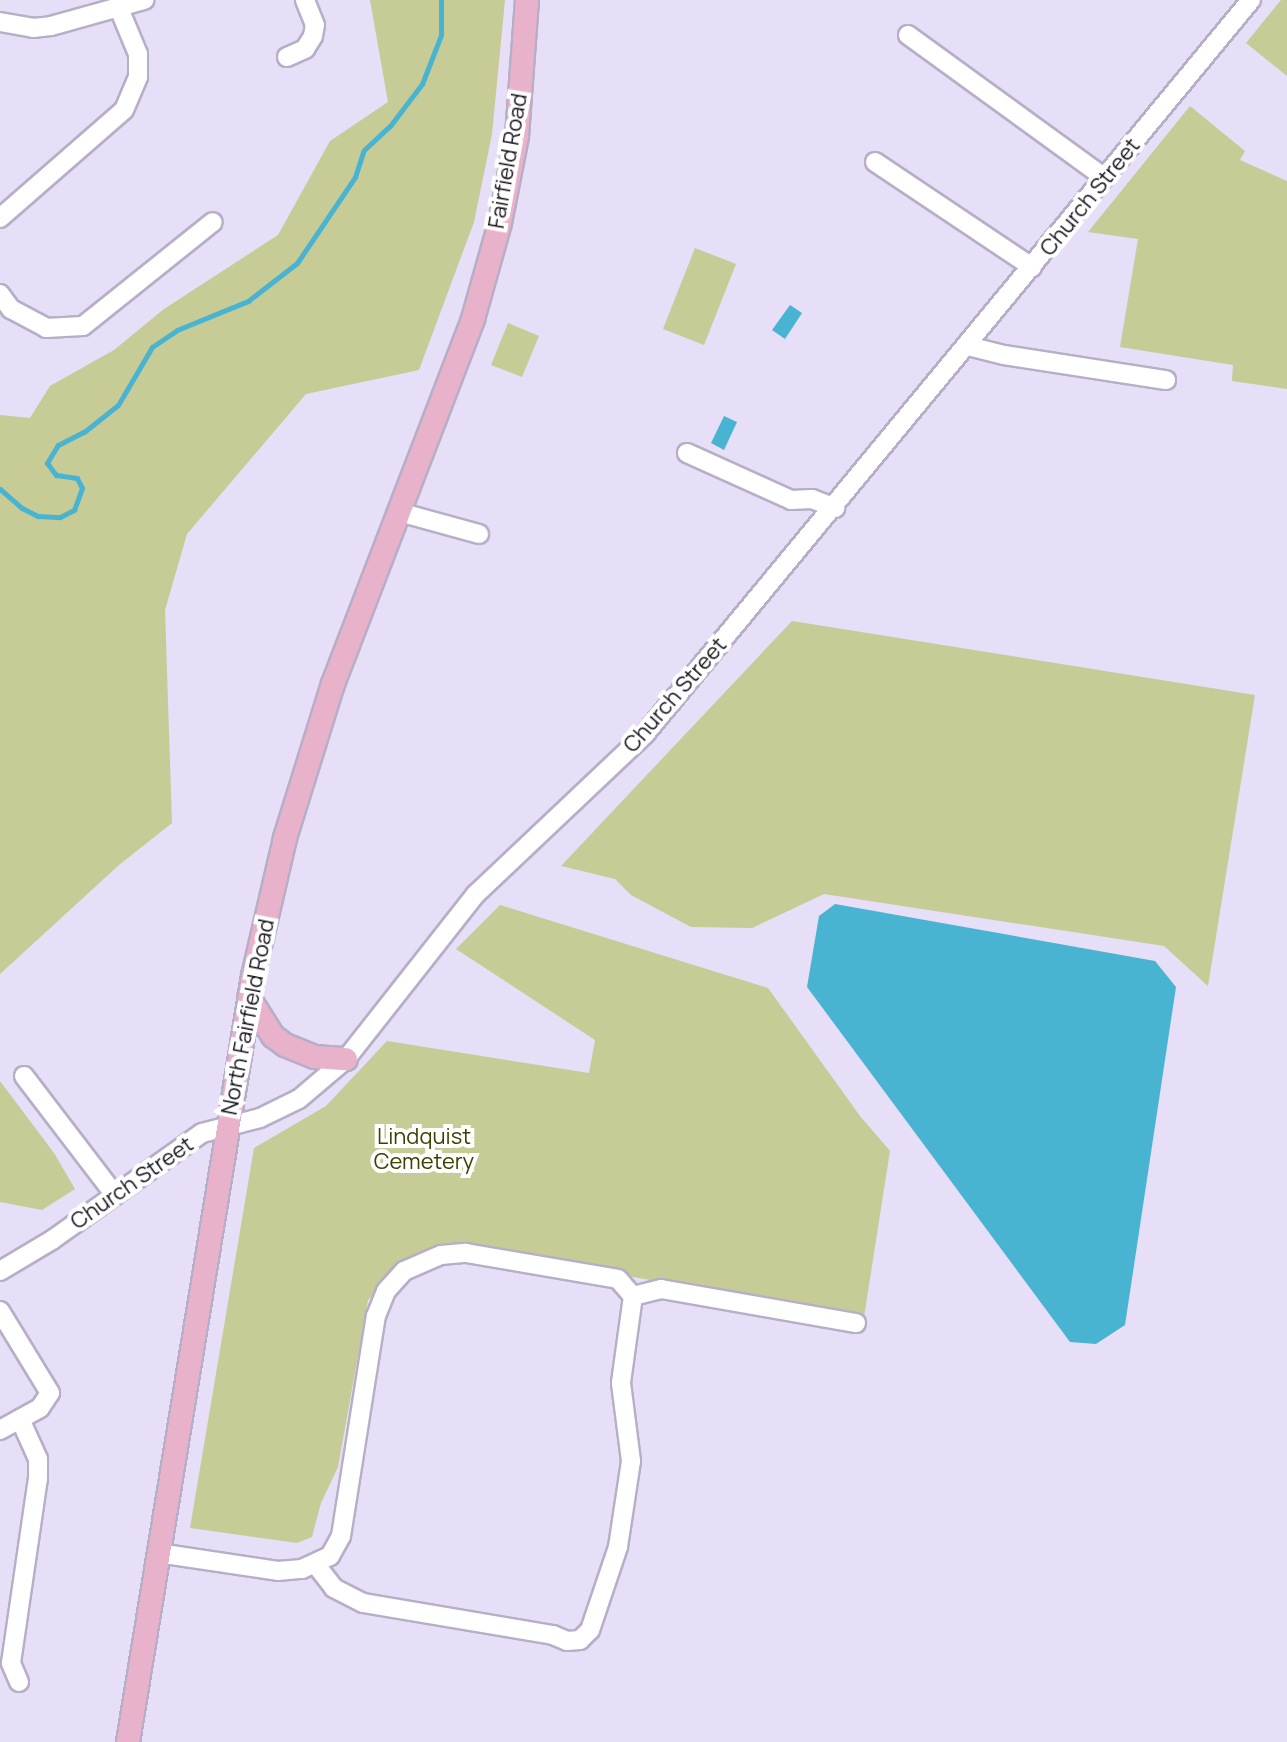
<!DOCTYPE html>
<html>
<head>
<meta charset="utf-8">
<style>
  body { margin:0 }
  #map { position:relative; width:1287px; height:1742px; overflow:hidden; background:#e7def7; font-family:Manrope,sans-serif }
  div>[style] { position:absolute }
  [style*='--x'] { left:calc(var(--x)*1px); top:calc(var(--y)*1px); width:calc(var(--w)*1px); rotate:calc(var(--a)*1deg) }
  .green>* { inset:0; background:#c7cb96 }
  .water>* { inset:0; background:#49b4d1 }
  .stream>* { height:5px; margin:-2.5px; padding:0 2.5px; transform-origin:2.5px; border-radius:2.5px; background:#49b4d1 }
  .roads { filter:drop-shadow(2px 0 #b7aec7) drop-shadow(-2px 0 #b7aec7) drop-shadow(0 2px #b7aec7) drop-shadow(0 -2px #b7aec7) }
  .minor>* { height:18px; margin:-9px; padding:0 9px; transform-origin:9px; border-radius:9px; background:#fff }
  .major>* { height:22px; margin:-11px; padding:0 11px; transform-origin:11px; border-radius:11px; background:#e8b3ca }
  span { translate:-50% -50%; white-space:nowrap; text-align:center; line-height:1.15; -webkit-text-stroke:8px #fff; paint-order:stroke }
  .street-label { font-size:22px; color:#19151e }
  .park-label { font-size:22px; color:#3f4000 }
</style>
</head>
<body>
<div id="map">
  <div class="green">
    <div style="clip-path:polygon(370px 0,505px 0,492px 134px,474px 222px,419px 370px,306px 394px,187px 534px,165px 610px,172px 823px,119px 865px,0 974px,0 415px,30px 418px,50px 386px,114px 350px,164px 309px,278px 235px,330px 141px,388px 102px)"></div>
    <div style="clip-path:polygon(1281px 0,1287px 0,1287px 76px,1246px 43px)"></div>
    <div style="clip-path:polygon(1190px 106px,1245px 151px,1240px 160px,1287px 181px,1287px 389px,1232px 381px,1233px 365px,1120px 347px,1138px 239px,1088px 232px)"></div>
    <div style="clip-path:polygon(695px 248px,736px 264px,704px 345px,663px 329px)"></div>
    <div style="clip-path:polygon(508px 323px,539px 336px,522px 377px,491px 365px)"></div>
    <div style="clip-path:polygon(792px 621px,1255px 695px,1208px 986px,1164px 946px,824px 894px,752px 928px,691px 927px,631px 895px,615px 879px,561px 866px)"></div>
    <div style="clip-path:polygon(500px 905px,768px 988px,860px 1116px,890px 1151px,864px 1317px,454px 1246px,409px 1260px,368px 1300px,338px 1467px,321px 1503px,312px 1537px,297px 1543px,190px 1528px,254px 1148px,326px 1106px,387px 1041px,589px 1073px,595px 1040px,456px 949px)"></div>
    <div style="clip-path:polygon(0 1081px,54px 1153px,75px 1189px,42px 1210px,0 1202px)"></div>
  </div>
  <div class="water">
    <div style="clip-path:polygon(790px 305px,802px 313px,785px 339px,772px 330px)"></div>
    <div style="clip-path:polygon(724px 416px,737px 422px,724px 450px,711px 443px)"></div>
    <div style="clip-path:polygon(835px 904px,1155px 961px,1176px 987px,1125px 1325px,1096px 1344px,1070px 1342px,807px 987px,819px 916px)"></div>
  </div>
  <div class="stream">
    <div style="--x:0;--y:489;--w:29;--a:41"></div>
    <div style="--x:22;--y:508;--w:18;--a:27"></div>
    <div style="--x:38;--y:516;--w:22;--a:3"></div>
    <div style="--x:60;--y:517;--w:16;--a:-27"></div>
    <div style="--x:74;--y:510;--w:23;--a:-70"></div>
    <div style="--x:82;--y:488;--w:11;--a:-117"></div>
    <div style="--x:77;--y:478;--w:21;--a:-172"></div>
    <div style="--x:56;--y:475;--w:15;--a:-127"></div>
    <div style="--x:47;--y:463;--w:21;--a:-59"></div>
    <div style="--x:58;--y:445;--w:29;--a:-27"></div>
    <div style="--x:84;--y:432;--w:43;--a:-38.5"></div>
    <div style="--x:118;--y:405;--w:67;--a:-59.6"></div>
    <div style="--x:152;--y:347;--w:30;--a:-34"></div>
    <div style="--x:177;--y:330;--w:77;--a:-22.2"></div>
    <div style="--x:248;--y:301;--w:62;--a:-37.8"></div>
    <div style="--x:297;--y:263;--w:104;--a:-56"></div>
    <div style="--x:355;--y:177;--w:28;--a:-72"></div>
    <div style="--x:364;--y:150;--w:35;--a:-43"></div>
    <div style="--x:390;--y:126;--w:53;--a:-52.7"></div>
    <div style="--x:422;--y:84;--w:53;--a:-68.8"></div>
    <div style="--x:441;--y:35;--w:35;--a:-90"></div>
  </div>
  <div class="roads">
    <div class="minor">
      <div style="--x:0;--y:22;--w:34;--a:10"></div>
      <div style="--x:33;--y:28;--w:18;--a:-6"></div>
      <div style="--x:51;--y:26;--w:97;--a:-15.6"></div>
      <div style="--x:908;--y:35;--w:243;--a:36"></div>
      <div style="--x:287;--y:57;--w:20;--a:-24"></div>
      <div style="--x:305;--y:49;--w:15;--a:-58"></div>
      <div style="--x:313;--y:36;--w:11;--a:-80"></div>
      <div style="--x:315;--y:25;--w:27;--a:-112"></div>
      <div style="--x:875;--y:162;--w:189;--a:33.8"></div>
      <div style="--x:0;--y:218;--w:164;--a:-41.1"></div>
      <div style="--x:124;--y:110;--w:36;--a:-67"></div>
      <div style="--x:138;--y:77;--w:23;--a:-90"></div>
      <div style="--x:138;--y:54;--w:52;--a:-112.6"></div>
      <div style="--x:0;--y:294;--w:19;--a:54"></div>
      <div style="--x:11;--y:309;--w:40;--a:28"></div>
      <div style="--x:46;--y:328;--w:37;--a:-3"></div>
      <div style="--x:83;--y:326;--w:166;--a:-38.7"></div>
      <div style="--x:968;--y:346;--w:37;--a:14"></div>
      <div style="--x:1004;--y:355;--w:164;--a:8.8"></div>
      <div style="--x:687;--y:453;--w:114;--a:24.3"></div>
      <div style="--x:791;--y:500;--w:21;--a:-3"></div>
      <div style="--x:812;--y:499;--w:25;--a:21"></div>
      <div style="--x:399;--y:512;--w:83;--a:15.4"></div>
      <div style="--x:24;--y:1076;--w:150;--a:52.6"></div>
      <div style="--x:0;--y:1271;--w:61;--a:-30.8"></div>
      <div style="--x:52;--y:1240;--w:184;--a:-35.5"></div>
      <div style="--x:202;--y:1133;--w:60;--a:-14.5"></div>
      <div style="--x:260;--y:1118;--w:43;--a:-26"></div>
      <div style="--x:299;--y:1099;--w:62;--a:-40.4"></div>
      <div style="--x:346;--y:1059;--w:210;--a:-51.8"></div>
      <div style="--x:476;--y:894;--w:233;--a:-43.4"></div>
      <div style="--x:645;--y:734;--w:952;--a:-50.46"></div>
      <div style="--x:633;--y:1296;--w:29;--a:-14"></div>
      <div style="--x:661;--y:1289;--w:198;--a:9.9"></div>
      <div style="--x:0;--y:1311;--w:96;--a:58.6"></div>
      <div style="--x:50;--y:1393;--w:18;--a:124"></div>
      <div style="--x:40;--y:1408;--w:46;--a:151.2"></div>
      <div style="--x:158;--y:1553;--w:121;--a:8.5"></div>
      <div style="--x:278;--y:1571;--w:24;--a:-5"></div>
      <div style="--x:302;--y:1569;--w:31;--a:-25"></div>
      <div style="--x:330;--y:1556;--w:23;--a:-61"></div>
      <div style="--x:341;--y:1536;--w:223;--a:-81"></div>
      <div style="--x:376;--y:1316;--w:27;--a:-68"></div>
      <div style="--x:386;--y:1291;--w:27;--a:-48"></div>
      <div style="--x:404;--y:1271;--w:40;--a:-23.4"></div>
      <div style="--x:441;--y:1255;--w:25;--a:-5"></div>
      <div style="--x:466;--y:1253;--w:154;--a:9.7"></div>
      <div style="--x:618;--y:1279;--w:23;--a:49"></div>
      <div style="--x:633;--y:1296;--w:88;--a:97.9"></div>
      <div style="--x:621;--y:1383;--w:79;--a:82.7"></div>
      <div style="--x:631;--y:1461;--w:87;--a:98.6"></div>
      <div style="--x:618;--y:1547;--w:88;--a:108.6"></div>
      <div style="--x:590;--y:1630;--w:14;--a:135"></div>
      <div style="--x:580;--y:1640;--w:13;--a:176"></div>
      <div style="--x:567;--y:1641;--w:15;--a:-157"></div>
      <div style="--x:553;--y:1635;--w:193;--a:-170.4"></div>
      <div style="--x:363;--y:1603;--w:33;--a:-153"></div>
      <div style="--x:334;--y:1588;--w:31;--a:-128"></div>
      <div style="--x:19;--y:1682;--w:21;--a:-113"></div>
      <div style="--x:11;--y:1663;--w:186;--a:-81.7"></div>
      <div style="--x:38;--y:1479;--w:20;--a:-90"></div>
      <div style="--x:38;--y:1459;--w:44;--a:-114.2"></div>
    </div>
    <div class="major">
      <div style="--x:249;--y:998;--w:45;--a:57.7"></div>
      <div style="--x:273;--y:1036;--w:15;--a:37"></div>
      <div style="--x:285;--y:1045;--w:32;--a:22"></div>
      <div style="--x:315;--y:1057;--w:31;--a:4"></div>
      <div style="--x:128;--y:1742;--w:776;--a:-80.73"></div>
      <div style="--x:253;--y:976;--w:142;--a:-76.9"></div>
      <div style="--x:285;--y:838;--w:161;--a:-72.7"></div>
      <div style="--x:333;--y:684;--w:391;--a:-69"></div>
      <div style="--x:473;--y:319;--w:100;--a:-74.3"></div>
      <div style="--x:500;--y:223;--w:89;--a:-78.9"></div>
      <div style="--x:517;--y:136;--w:136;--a:-85.8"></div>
    </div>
  </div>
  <div class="street-label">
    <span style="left:508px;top:161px;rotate:-80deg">Fairfield Road</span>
    <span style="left:1090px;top:197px;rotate:-51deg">Church Street</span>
    <span style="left:675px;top:695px;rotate:-49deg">Church Street</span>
    <span style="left:248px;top:1017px;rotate:-79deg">North Fairfield Road</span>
    <span style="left:132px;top:1183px;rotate:-35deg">Church Street</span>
  </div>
  <div class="park-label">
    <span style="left:424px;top:1149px">Lindquist<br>Cemetery</span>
  </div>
</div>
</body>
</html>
